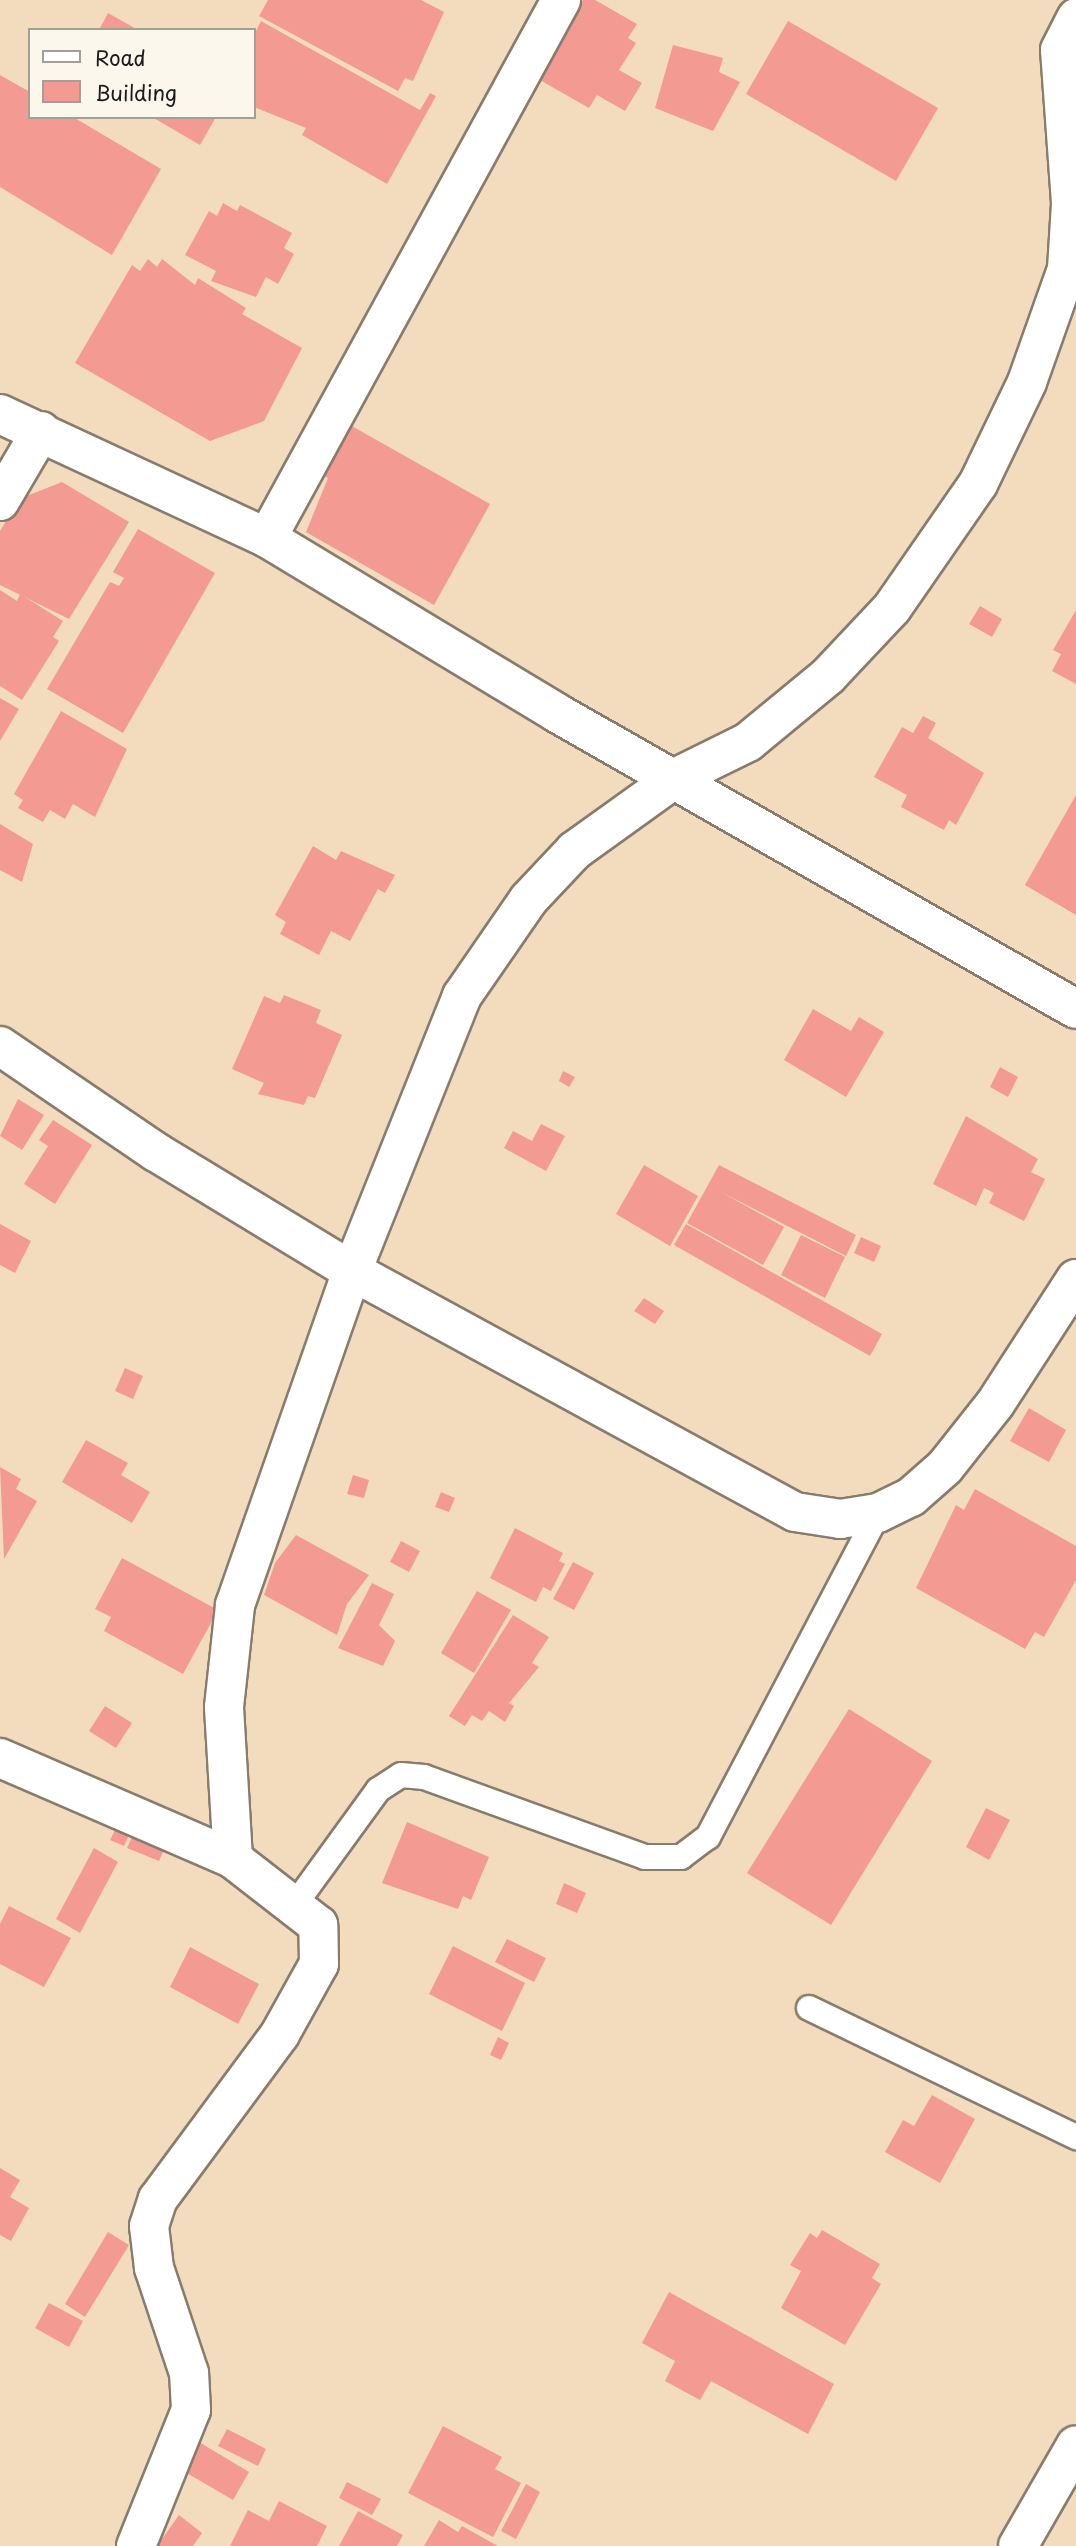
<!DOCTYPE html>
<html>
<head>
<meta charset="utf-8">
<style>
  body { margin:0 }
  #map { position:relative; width:1076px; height:2546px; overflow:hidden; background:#f3dcbe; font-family:"Playpen Sans",sans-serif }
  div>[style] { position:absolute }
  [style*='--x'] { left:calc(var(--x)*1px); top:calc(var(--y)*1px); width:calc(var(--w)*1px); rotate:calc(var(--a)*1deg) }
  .building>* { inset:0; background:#f39a92 }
  .roads { filter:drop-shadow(2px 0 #887c6d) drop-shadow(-2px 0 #887c6d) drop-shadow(0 2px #887c6d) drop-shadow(0 -2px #887c6d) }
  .service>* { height:24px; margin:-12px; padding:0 12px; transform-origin:12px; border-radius:12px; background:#fff }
  .minor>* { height:38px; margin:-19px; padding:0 19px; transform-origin:19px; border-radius:19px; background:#fff }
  span { translate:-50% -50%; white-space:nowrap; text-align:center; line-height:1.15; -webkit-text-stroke:5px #fbf7ec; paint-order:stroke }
  .legend { position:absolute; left:28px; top:28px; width:228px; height:91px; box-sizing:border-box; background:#fbf7ec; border:2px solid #a29f99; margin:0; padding:9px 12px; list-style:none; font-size:21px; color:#1c1c1c }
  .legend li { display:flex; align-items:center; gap:14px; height:35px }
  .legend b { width:35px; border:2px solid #a29f99 }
</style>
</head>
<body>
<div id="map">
  <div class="building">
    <div style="clip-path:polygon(268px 0,421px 0,444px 12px,413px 81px,405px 78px,398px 91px,259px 16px)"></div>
    <div style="clip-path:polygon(583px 0,595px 0,637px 24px,628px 38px,636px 43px,619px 70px,642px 83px,625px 111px,597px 95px,589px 108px,538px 79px)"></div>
    <div style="clip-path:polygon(108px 13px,138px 30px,99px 30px)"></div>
    <div style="clip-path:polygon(261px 21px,420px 110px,430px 93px,436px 96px,387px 184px,302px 135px,306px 128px,254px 107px,254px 35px)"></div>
    <div style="clip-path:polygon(788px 21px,938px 108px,896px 181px,746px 94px)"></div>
    <div style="clip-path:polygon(673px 45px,723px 58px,719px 72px,740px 82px,713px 131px,655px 108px)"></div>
    <div style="clip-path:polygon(0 75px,30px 92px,30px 117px,73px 117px,161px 169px,112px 255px,0 187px)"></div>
    <div style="clip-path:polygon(152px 117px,216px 117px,200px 145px)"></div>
    <div style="clip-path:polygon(223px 203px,237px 211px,240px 205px,292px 233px,284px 248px,294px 254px,278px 284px,266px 277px,256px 297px,211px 281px,216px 271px,185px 255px,209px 211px,217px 216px)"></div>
    <div style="clip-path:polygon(148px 259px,157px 267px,162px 259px,195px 285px,198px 278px,246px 308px,242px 314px,302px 348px,264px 421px,210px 441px,75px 363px,132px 265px,140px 271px)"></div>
    <div style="clip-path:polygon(350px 425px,490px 504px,434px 605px,306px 532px,328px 478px,316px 472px)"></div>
    <div style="clip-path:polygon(62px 482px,129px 522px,69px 619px,0 585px,0 531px,19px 499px)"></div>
    <div style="clip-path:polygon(138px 529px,215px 573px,123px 733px,47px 689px,110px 582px,119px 586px,124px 578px,113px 572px)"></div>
    <div style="clip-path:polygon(0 590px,17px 601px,20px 594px,63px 621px,53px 637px,59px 641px,22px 700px,0 686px)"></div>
    <div style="clip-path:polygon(980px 606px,1002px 619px,992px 637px,969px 624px)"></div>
    <div style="clip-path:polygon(1076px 610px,1076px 684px,1052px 671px,1061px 654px,1053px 650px)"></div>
    <div style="clip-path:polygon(0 698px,19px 709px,0 741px)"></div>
    <div style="clip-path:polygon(61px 711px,127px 749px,95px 817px,73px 804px,65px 819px,50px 810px,43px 822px,18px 808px,23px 800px,14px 794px)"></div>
    <div style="clip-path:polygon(923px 716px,936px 723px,928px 738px,984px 773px,956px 825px,949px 820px,944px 830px,901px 807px,907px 795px,874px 777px,902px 727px,913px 733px)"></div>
    <div style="clip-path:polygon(1076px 795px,1076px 915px,1025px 885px)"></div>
    <div style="clip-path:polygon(0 824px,33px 844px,22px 882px,0 870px)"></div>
    <div style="clip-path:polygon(313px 846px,336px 860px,341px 851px,395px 875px,385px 893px,378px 889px,350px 941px,331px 931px,319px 955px,280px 934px,286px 922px,275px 915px)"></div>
    <div style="clip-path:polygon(284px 995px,321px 1010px,316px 1023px,342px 1035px,315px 1098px,308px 1096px,304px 1105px,258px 1094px,264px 1083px,232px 1069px,264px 996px,280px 1003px)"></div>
    <div style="clip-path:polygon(813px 1009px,851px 1031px,859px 1017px,884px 1032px,846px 1097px,784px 1060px)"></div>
    <div style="clip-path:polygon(1000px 1067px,1018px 1077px,1008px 1097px,990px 1087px)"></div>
    <div style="clip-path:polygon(563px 1071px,575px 1077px,569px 1087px,559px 1081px)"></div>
    <div style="clip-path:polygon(18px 1099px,44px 1115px,22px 1150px,0 1136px)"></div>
    <div style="clip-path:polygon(966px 1116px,1038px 1159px,1031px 1172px,1045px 1179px,1024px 1221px,989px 1203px,994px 1193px,984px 1188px,976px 1206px,933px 1184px)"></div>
    <div style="clip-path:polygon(53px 1120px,92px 1145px,55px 1204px,24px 1184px,48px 1146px,39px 1140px)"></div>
    <div style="clip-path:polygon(541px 1124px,565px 1136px,546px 1171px,504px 1148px,513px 1131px,532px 1141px)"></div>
    <div style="clip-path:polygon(644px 1165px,698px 1196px,670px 1246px,616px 1214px)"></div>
    <div style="clip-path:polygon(719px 1165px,856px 1235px,846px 1256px,721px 1192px,784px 1227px,763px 1265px,687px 1223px)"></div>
    <div style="clip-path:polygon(0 1224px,31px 1241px,15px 1273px,0 1265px)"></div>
    <div style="clip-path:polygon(686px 1224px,882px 1334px,870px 1356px,674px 1245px)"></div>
    <div style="clip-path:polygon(801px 1235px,845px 1257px,825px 1298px,781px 1275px)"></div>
    <div style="clip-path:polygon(861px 1237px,881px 1246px,874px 1262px,854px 1253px)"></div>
    <div style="clip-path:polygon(644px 1298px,664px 1311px,655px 1324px,634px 1311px)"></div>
    <div style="clip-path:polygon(125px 1368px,143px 1376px,133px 1399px,115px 1391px)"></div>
    <div style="clip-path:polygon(1029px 1408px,1066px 1430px,1049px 1462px,1010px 1441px)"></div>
    <div style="clip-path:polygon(86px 1440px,128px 1463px,121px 1475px,150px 1492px,132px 1523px,62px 1482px)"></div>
    <div style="clip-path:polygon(0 1467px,21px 1479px,16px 1489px,37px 1501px,4px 1559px)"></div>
    <div style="clip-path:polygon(353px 1475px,369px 1480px,364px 1498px,347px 1494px)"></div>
    <div style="clip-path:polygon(975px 1489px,1076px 1546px,1076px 1580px,1044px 1637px,1035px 1632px,1025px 1649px,916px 1588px,956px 1505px,964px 1510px)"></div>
    <div style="clip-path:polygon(441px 1492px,455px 1498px,449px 1512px,435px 1507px)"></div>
    <div style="clip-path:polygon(515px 1528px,563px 1553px,559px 1561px,565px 1564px,551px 1591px,543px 1587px,536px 1602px,490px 1578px)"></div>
    <div style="clip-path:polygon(296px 1535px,369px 1575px,347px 1604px,337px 1635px,264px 1595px,275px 1563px)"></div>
    <div style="clip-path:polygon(401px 1541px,420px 1551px,409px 1572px,390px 1562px)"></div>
    <div style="clip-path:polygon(122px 1558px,218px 1610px,183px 1674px,104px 1631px,111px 1617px,95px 1609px)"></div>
    <div style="clip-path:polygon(573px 1562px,594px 1573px,574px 1610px,553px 1599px)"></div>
    <div style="clip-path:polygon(372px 1583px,394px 1594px,379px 1625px,395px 1641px,383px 1666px,338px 1648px)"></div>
    <div style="clip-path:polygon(477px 1591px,511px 1610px,474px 1673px,441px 1653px)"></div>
    <div style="clip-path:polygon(513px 1615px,549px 1637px,532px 1663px,539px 1667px,509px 1703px,514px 1706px,505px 1722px,489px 1711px,482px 1721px,472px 1715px,465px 1726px,449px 1716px)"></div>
    <div style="clip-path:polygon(105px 1706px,132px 1723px,116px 1748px,89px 1731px)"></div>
    <div style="clip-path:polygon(849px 1709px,932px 1761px,831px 1925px,747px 1873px)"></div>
    <div style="clip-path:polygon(986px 1808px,1010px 1820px,989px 1860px,966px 1847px)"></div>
    <div style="clip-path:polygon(119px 1822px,132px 1828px,124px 1846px,110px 1840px)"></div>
    <div style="clip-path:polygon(407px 1822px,489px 1857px,471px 1900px,463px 1896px,458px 1909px,382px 1883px)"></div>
    <div style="clip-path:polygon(136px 1828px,168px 1840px,159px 1861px,127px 1848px)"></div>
    <div style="clip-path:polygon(94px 1848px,118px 1862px,80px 1933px,56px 1919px)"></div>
    <div style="clip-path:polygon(564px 1883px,586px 1893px,577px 1913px,556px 1904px)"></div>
    <div style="clip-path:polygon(9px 1906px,71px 1938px,44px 1987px,0 1964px,0 1924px)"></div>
    <div style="clip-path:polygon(507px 1939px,546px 1958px,534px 1982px,495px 1962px)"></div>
    <div style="clip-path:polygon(453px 1946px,525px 1983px,502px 2031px,429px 1994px)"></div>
    <div style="clip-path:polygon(190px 1947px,259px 1984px,238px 2024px,170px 1987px)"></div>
    <div style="clip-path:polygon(498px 2037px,509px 2043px,501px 2060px,490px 2055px)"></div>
    <div style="clip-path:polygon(932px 2095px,975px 2119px,940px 2183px,885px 2152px,903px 2120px,914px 2126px)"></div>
    <div style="clip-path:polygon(0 2168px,20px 2180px,10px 2197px,29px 2208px,11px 2241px,0 2235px)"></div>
    <div style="clip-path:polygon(822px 2230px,880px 2264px,872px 2278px,881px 2284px,845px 2345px,781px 2308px,801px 2271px,790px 2265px,810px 2233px,817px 2238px)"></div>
    <div style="clip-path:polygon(108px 2232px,129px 2245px,85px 2317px,65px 2304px)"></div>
    <div style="clip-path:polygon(669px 2292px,834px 2384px,808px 2434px,711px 2381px,700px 2400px,665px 2381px,675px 2361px,642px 2343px)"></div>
    <div style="clip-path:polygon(49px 2303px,83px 2321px,69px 2347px,35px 2328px)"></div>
    <div style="clip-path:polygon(443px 2426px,502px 2457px,495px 2469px,521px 2483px,493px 2537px,408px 2493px)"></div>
    <div style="clip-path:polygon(227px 2429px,266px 2449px,258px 2466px,218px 2446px)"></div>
    <div style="clip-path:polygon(189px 2436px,249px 2472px,233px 2500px,173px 2465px)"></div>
    <div style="clip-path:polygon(347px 2482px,381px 2499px,372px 2515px,339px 2498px)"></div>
    <div style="clip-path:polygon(526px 2484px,540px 2492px,516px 2539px,501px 2531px)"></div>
    <div style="clip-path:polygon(279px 2501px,327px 2526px,317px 2546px,230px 2546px,248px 2510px,269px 2521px)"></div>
    <div style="clip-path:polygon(358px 2511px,403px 2535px,397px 2546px,339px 2546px)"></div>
    <div style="clip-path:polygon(179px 2515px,202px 2533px,193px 2546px,157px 2546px)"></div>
    <div style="clip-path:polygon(439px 2520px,458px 2532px,462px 2526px,498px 2546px,424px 2546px)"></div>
  </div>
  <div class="roads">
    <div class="service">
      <div style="--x:296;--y:1903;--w:140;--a:-54"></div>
      <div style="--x:378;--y:1790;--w:27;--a:-33"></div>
      <div style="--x:401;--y:1775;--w:23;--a:5"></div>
      <div style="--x:424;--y:1777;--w:235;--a:19.9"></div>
      <div style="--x:645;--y:1857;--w:36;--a:0"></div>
      <div style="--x:681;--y:1857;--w:34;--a:-37"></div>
      <div style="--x:708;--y:1837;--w:366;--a:-62.3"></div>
      <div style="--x:809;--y:2008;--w:297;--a:25.8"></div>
    </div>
    <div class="minor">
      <div style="--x:0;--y:414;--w:294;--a:24.9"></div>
      <div style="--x:267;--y:538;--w:339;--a:31.1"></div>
      <div style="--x:557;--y:713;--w:597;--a:29.7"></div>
      <div style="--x:0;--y:501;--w:81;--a:-59.6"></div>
      <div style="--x:267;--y:538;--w:613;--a:-61.34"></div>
      <div style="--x:0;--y:1046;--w:189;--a:34.2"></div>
      <div style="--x:156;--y:1152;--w:229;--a:31.3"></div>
      <div style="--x:352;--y:1271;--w:504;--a:28.55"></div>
      <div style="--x:795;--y:1512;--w:46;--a:8.8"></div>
      <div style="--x:840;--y:1519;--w:38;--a:-9"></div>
      <div style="--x:878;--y:1513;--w:37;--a:-26"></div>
      <div style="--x:911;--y:1497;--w:45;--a:-41.4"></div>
      <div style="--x:945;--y:1467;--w:80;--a:-51.6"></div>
      <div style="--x:995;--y:1404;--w:149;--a:-57.1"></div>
      <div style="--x:0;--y:1758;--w:254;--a:23.4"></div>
      <div style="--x:136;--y:2546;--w:147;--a:-68"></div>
      <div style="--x:191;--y:2410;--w:37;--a:-93"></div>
      <div style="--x:189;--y:2373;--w:111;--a:-108.4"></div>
      <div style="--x:154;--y:2268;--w:42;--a:-96.8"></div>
      <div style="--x:149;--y:2226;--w:28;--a:-72"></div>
      <div style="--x:158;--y:2199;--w:205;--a:-53.5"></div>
      <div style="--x:280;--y:2034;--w:80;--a:-60.9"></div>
      <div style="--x:319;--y:1964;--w:39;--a:-91"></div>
      <div style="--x:318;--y:1925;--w:108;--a:-142.2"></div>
      <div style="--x:233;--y:1859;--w:152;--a:-93.4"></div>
      <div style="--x:224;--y:1707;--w:103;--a:-83.8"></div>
      <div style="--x:235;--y:1605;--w:354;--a:-70.7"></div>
      <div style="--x:352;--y:1271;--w:296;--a:-68.2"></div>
      <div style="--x:462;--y:996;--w:118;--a:-55.4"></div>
      <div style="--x:529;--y:899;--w:66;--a:-46.8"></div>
      <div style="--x:574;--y:851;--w:127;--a:-35.7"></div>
      <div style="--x:677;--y:777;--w:79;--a:-26.2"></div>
      <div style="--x:748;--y:742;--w:104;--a:-39.5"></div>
      <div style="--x:828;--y:676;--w:93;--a:-46.7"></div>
      <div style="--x:892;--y:608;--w:151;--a:-55.3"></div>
      <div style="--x:978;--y:484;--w:113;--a:-64.3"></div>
      <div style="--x:1027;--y:382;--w:120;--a:-70.5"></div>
      <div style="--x:1067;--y:269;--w:66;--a:-86.5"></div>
      <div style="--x:1071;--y:203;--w:153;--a:-94.1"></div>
      <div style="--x:1060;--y:50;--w:36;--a:-63"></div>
      <div style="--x:1018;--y:2546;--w:116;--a:-60.1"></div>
    </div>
  </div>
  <ul class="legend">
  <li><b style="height:9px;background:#fff"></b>Road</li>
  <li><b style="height:19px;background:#f39a92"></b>Building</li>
  </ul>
</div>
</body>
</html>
